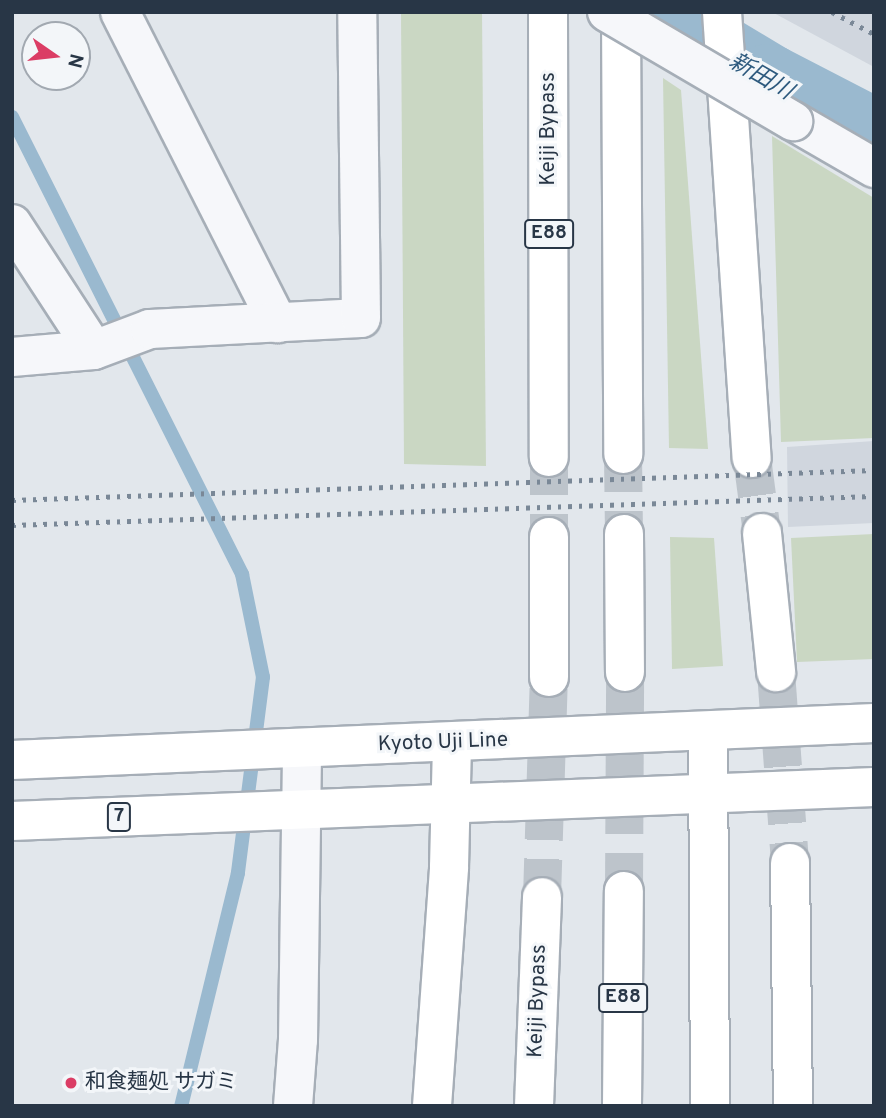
<!DOCTYPE html>
<html>
<head>
<meta charset="utf-8">
<style>
  body { margin:0 }
  #map { position:relative; width:886px; height:1118px; overflow:hidden; background:#e2e7ec; font-family:Overpass,"Noto Sans JP",sans-serif }
  div>[style] { position:absolute }
  [style*='--x'] { left:calc(var(--x)*1px); top:calc(var(--y)*1px); width:calc(var(--w)*1px); rotate:calc(var(--a)*1deg) }
  .built>* { inset:0; background:#d0d6de }
  .green>* { inset:0; background:#cad7c3 }
  .stream>* { height:14px; margin:-7px; padding:0 7px; transform-origin:7px; border-radius:7px; background:#9ab9cf }
  .river>* { height:80px; margin:-40px; padding:0 40px; transform-origin:40px; border-radius:40px; background:#9ab9cf }
  .secondary-tunnel>* { height:38px; margin-top:-19px; transform-origin:0; background:repeating-linear-gradient(90deg,#bdc4cb 0 38px,transparent 0 57px) }
  .highway-tunnel>* { height:38px; margin-top:-19px; transform-origin:0; background:repeating-linear-gradient(90deg,#bdc4cb 0 38px,transparent 0 57px) }
  .roads { filter:drop-shadow(2px 0 #a6aeb7) drop-shadow(-2px 0 #a6aeb7) drop-shadow(0 2px #a6aeb7) drop-shadow(0 -2px #a6aeb7) }
  .street>* { height:38px; margin:-19px; padding:0 19px; transform-origin:19px; border-radius:19px; background:#f6f7fa }
  .secondary>* { height:38px; margin:-19px; padding:0 19px; transform-origin:19px; border-radius:19px; background:#fff }
  .primary>* { height:38px; margin:-19px; padding:0 19px; transform-origin:19px; border-radius:19px; background:#fff }
  .highway>* { height:38px; margin:-19px; padding:0 19px; transform-origin:19px; border-radius:19px; background:#fff }
  .rail>* { height:5px; margin-top:-2.5px; transform-origin:0; background:repeating-linear-gradient(90deg,#7a8897 0 3.5px,transparent 0 10.5px) }
  .bridges { filter:drop-shadow(2px 0 #a6aeb7) drop-shadow(-2px 0 #a6aeb7) drop-shadow(0 2px #a6aeb7) drop-shadow(0 -2px #a6aeb7) }
  .street-bridge>* { height:38px; margin:-19px; padding:0 19px; transform-origin:19px; border-radius:19px; background:#f6f7fa }
  .dots>* { width:19px; height:19px; translate:-50% -50%; box-sizing:border-box; border:4px solid #f3f6f9; border-radius:50% }
  span { translate:-50% -50%; white-space:nowrap; text-align:center; line-height:1.15; -webkit-text-stroke:6px #f3f6f9; paint-order:stroke }
  .shield-label span { padding:2px 5px; background:#f3f6f9; border:2px solid; border-radius:5px; -webkit-text-stroke-width:0 }
  .shield-label { font-size:19px; color:#283646; font-weight:700 }
  .street-label { font-size:21px; color:#283646 }
  .poi-label { font-size:21px; color:#283646 }
  .left { translate:0 -50%; text-align:left }
  .water-label { font-size:23px; color:#2e5a7e; font-style:italic }
  .frame { position:absolute; inset:0; border:14px solid #283646; pointer-events:none }
  .north { position:absolute; left:21px; top:21px; width:70px; height:70px; box-sizing:border-box; background:#f3f6f9; border:2px solid #a2a9b1; border-radius:50%; rotate:104deg; font-size:19px; font-weight:700; line-height:28px; text-align:center; color:#283646 }
  .north::after { content:''; display:block; margin:auto; width:24px; height:32px; background:#db3d65; clip-path:polygon(50% 0,100% 100%,50% 72%,0 100%) }
</style>
</head>
<body>
<div id="map">
  <div class="built">
    <div style="clip-path:polygon(772px 12px,874px 12px,874px 67px)"></div>
    <div style="clip-path:polygon(874px 441px,874px 523px,788px 527px,787px 447px)"></div>
  </div>
  <div class="green">
    <div style="clip-path:polygon(401px 12px,482px 12px,486px 466px,404px 464px)"></div>
    <div style="clip-path:polygon(663px 78px,681px 90px,708px 449px,669px 448px)"></div>
    <div style="clip-path:polygon(772px 136px,874px 198px,874px 438px,781px 442px)"></div>
    <div style="clip-path:polygon(874px 534px,874px 659px,797px 662px,791px 538px)"></div>
    <div style="clip-path:polygon(670px 537px,714px 538px,723px 666px,672px 669px)"></div>
  </div>
  <div class="stream">
    <div style="--x:12;--y:117;--w:512;--a:63.28"></div>
    <div style="--x:242;--y:574;--w:105;--a:78.5"></div>
    <div style="--x:263;--y:677;--w:198;--a:97.3"></div>
    <div style="--x:238;--y:873;--w:240;--a:103.7"></div>
  </div>
  <div class="river">
    <div style="--x:648;--y:12;--w:140;--a:31"></div>
    <div style="--x:768;--y:84;--w:119;--a:27.4"></div>
  </div>
  <div class="secondary-tunnel">
    <div style="--x:752;--y:458;--w:76;--a:82.4"></div>
    <div style="--x:776;--y:672;--w:192;--a:85.8"></div>
  </div>
  <div class="highway-tunnel">
    <div style="--x:623;--y:454;--w:80;--a:89.3"></div>
    <div style="--x:549;--y:457;--w:80;--a:90"></div>
    <div style="--x:624;--y:891;--w:219;--a:-89.7"></div>
    <div style="--x:542;--y:897;--w:220;--a:-88.2"></div>
  </div>
  <div class="roads">
    <div class="street">
      <div style="--x:120;--y:12;--w:349;--a:63.1"></div>
      <div style="--x:793;--y:121;--w:94;--a:30.1"></div>
      <div style="--x:12;--y:224;--w:150;--a:56.9"></div>
      <div style="--x:12;--y:357;--w:82;--a:-4.9"></div>
      <div style="--x:94;--y:350;--w:60;--a:-20.6"></div>
      <div style="--x:150;--y:329;--w:211;--a:-3"></div>
      <div style="--x:361;--y:318;--w:306;--a:-90.7"></div>
      <div style="--x:293;--y:1106;--w:66;--a:-85.7"></div>
      <div style="--x:298;--y:1040;--w:292;--a:-89.2"></div>
    </div>
    <div class="secondary">
      <div style="--x:722;--y:12;--w:447;--a:86.2"></div>
      <div style="--x:762;--y:533;--w:140;--a:84.2"></div>
      <div style="--x:790;--y:863;--w:243;--a:89.3"></div>
    </div>
    <div class="primary">
      <div style="--x:12;--y:760;--w:863;--a:-2.46"></div>
      <div style="--x:12;--y:821;--w:863;--a:-2.26"></div>
    </div>
    <div class="highway">
      <div style="--x:548;--y:12;--w:445;--a:89.9"></div>
      <div style="--x:621;--y:12;--w:442;--a:89.7"></div>
      <div style="--x:624;--y:534;--w:138;--a:89.6"></div>
      <div style="--x:549;--y:537;--w:140;--a:90"></div>
      <div style="--x:708;--y:731;--w:375;--a:89.7"></div>
      <div style="--x:432;--y:1106;--w:240;--a:-85.9"></div>
      <div style="--x:449;--y:867;--w:124;--a:-88.6"></div>
      <div style="--x:534;--y:1106;--w:209;--a:-87.8"></div>
      <div style="--x:622;--y:1106;--w:215;--a:-89.5"></div>
    </div>
  </div>
  <div class="rail">
    <div style="--x:832;--y:12;--w:47;--a:27.6"></div>
    <div style="--x:12;--y:500;--w:863;--a:-1.99"></div>
    <div style="--x:12;--y:525;--w:862;--a:-1.93"></div>
  </div>
  <div class="bridges">
    <div class="street-bridge">
      <div style="--x:607;--y:12;--w:216;--a:30.4"></div>
    </div>
  </div>
  <div class="dots">
    <div style="left:71px;top:1083px;background:#db3d65"></div>
  </div>
  <div class="shield-label">
    <span style="left:549px;top:234px">E88</span>
    <span style="left:119px;top:817px">7</span>
    <span style="left:623px;top:998px">E88</span>
  </div>
  <div class="street-label">
    <span style="left:549px;top:129px;rotate:-90deg">Keiji Bypass</span>
    <span style="left:443px;top:743px;rotate:-2deg">Kyoto Uji Line</span>
    <span style="left:538px;top:1001px;rotate:-88deg">Keiji Bypass</span>
  </div>
  <div class="poi-label">
    <span class="left" style="left:85px;top:1083px">和食麺処 サガミ</span>
  </div>
  <div class="water-label">
    <span style="left:760px;top:78px;rotate:30deg">新田川</span>
  </div>
  <div class="frame"></div>
  <div class="north">N</div>
</div>
</body>
</html>
